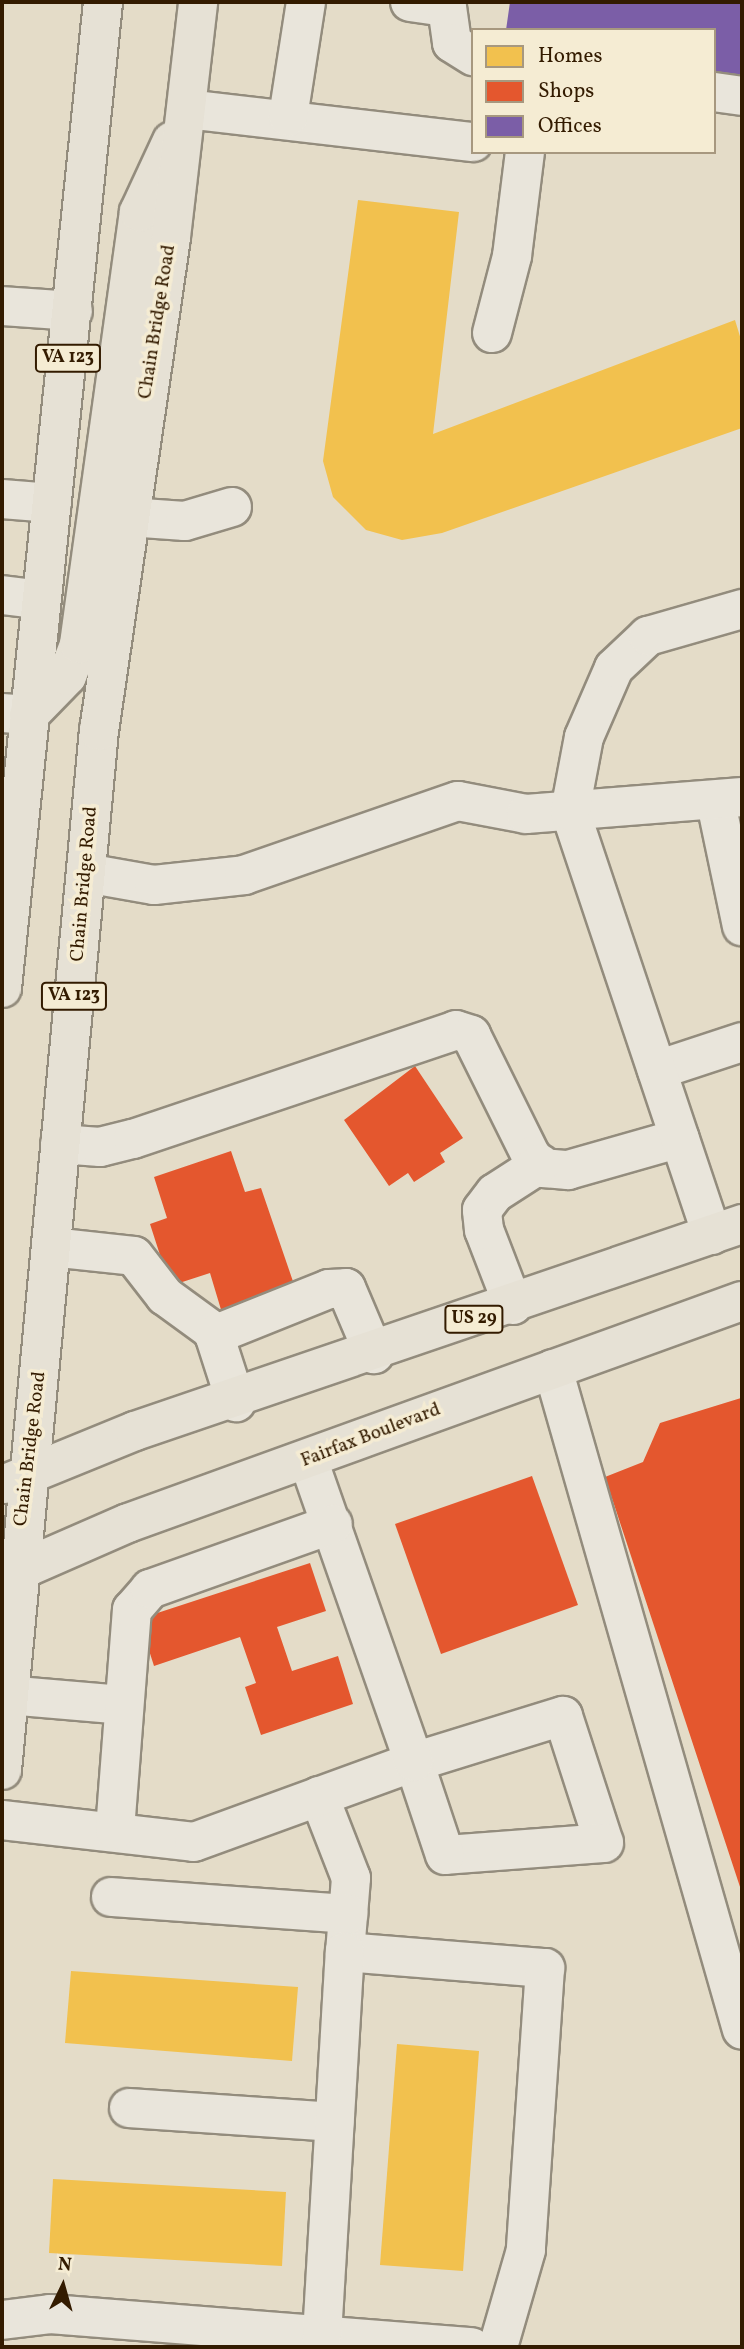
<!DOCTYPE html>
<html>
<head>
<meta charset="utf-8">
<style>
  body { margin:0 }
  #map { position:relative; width:744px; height:2349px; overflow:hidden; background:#e4dcc8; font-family:Vollkorn,serif }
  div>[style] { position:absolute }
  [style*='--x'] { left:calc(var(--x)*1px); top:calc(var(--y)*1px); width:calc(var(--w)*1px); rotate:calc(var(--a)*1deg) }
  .homes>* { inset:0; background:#f2c14e }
  .shops>* { inset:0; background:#e4572e }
  .offices>* { inset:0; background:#7b5ea7 }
  .roads { filter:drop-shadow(2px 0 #938c7d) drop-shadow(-2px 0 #938c7d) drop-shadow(0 2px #938c7d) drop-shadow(0 -2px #938c7d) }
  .minor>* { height:38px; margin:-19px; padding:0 19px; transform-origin:19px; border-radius:19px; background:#e9e5db }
  .major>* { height:38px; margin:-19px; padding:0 19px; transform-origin:19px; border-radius:19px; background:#e6e1d5 }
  span { translate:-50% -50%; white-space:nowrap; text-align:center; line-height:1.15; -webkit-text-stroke:7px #f5ecd3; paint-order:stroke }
  .shield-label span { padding:2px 5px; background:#f5ecd3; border:2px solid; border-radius:5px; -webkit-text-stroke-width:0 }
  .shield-label { font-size:18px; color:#331b00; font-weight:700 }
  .street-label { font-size:19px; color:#331b00 }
  .frame { position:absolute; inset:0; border:4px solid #331b00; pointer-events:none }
  .legend { position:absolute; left:471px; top:28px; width:245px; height:126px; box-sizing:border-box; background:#f5ecd3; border:2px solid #a7987f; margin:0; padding:9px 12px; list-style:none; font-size:21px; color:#331b00 }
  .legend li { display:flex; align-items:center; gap:14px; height:35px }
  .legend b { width:35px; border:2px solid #a7987f }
  .north { position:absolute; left:28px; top:2251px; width:70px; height:70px; -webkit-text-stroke:5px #f5ecd3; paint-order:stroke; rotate:5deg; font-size:19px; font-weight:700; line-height:28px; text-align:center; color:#331b00 }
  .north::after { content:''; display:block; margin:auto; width:24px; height:32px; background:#331b00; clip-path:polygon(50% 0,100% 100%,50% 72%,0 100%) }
</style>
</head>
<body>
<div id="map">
  <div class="homes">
    <div style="clip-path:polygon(358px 200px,459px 212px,433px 434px,735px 320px,742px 343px,742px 428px,442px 533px,402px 540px,366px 530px,333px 497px,323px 461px)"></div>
    <div style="clip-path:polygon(71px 1971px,298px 1987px,292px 2061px,65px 2043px)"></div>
    <div style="clip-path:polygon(397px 2044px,479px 2051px,463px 2271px,380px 2265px)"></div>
    <div style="clip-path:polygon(53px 2179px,286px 2192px,282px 2266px,49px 2253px)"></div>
  </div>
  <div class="shops">
    <div style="clip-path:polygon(415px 1066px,463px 1138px,440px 1153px,445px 1162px,414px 1182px,408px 1173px,389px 1186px,344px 1120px)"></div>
    <div style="clip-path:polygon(231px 1151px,245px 1192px,261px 1188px,298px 1296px,225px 1323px,210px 1273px,170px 1286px,150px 1224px,167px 1218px,154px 1177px)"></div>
    <div style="clip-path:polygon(741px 1398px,742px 1399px,742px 1893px,605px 1477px,643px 1462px,660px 1423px)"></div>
    <div style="clip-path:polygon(532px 1476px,578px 1605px,441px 1654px,395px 1524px)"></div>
    <div style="clip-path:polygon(310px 1563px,326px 1611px,277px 1627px,292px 1671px,338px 1656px,353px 1704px,261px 1735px,245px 1687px,256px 1683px,240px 1637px,154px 1666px,139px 1619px)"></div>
  </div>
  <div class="offices">
    <div style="clip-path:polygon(510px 2px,742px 2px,742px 85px,714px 81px,714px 30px,506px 30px)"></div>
  </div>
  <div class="roads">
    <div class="minor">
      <div style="--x:410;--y:2;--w:37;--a:8"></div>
      <div style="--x:447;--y:7;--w:36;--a:82"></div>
      <div style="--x:452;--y:43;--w:25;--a:32"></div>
      <div style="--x:714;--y:92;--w:28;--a:8"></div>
      <div style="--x:187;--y:109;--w:288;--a:6.6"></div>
      <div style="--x:288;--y:117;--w:116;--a:-81.1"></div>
      <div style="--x:2;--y:306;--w:71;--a:4"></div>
      <div style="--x:492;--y:333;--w:80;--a:-75.4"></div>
      <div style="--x:512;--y:256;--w:105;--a:-82.9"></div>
      <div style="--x:2;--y:499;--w:50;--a:4.6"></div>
      <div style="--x:128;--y:517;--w:57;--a:4"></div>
      <div style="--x:185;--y:521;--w:49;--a:-16.6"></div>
      <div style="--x:2;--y:595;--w:39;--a:7"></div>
      <div style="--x:2;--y:713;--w:27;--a:4"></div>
      <div style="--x:716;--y:803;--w:126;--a:78.1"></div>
      <div style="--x:86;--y:873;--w:69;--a:10"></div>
      <div style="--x:154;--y:885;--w:91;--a:-6.3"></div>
      <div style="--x:244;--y:875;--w:226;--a:-19.1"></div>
      <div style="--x:458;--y:801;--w:69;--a:10.8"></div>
      <div style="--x:526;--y:814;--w:217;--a:-4.5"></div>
      <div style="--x:657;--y:1070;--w:89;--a:-18.2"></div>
      <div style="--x:60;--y:1144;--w:40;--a:4.3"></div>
      <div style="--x:100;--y:1147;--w:34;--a:-14"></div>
      <div style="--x:133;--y:1139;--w:341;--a:-18.6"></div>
      <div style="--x:456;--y:1030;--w:16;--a:18"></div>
      <div style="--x:471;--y:1035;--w:135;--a:63.6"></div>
      <div style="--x:531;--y:1156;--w:17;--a:45"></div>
      <div style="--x:543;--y:1168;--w:25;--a:5"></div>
      <div style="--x:568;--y:1170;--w:116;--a:-15.9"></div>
      <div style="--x:712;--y:1235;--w:447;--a:-108.5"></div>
      <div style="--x:570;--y:811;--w:75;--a:-79.3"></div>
      <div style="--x:584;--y:737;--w:75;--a:-66.5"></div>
      <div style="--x:614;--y:668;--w:47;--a:-43.3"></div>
      <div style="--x:648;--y:636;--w:98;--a:-16"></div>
      <div style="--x:51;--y:1247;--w:83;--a:6.2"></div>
      <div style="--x:134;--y:1256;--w:51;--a:52.2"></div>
      <div style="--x:165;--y:1296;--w:59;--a:36.1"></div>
      <div style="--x:213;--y:1331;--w:75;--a:72.1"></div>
      <div style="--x:513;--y:1305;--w:80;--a:-111.1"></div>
      <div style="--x:484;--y:1230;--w:20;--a:-96"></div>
      <div style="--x:482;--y:1210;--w:21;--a:-53"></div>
      <div style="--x:495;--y:1193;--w:54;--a:-32.8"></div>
      <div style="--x:214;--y:1335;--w:124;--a:-21.8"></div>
      <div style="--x:329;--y:1289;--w:17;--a:-3"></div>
      <div style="--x:346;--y:1288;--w:72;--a:67"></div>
      <div style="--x:553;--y:1369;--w:687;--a:74.04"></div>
      <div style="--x:7;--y:1695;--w:117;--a:4.9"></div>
      <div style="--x:563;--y:1716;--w:133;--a:72.1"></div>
      <div style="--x:604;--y:1843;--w:159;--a:175.7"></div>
      <div style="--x:445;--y:1855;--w:98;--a:-108.4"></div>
      <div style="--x:414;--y:1762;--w:156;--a:-17.2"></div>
      <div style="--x:319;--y:1796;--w:88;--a:68.7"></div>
      <div style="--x:351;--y:1878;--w:74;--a:94.6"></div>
      <div style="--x:345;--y:1952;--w:201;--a:4.6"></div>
      <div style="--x:545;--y:1968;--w:283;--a:93.9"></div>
      <div style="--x:526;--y:2250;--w:101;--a:106.1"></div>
      <div style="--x:2;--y:1820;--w:193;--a:6.5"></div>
      <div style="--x:194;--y:1842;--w:234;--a:-20"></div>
      <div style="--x:414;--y:1762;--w:320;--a:-109.3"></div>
      <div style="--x:115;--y:1830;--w:221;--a:-85.6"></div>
      <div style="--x:132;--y:1610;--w:28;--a:-49"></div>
      <div style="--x:150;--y:1589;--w:194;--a:-19.6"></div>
      <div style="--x:111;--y:1897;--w:238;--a:4.1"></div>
      <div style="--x:129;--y:2108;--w:206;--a:3.9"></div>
      <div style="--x:2;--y:2320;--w:48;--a:-7.1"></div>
      <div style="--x:50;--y:2314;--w:423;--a:4.5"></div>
      <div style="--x:322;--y:2336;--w:385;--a:-86.6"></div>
    </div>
    <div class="major">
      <div style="--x:29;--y:715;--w:54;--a:-45.7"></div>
      <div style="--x:67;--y:676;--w:34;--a:-69"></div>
      <div style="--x:79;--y:644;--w:436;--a:-82.1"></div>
      <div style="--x:139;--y:212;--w:78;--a:-65.1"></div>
      <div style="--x:2;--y:988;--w:991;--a:-84.15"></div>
      <div style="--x:5;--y:1484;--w:140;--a:-22.2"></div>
      <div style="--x:135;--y:1431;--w:641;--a:-18.83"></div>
      <div style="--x:2;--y:1578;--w:137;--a:-23.6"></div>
      <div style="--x:128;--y:1523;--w:653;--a:-19.88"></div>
      <div style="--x:2;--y:1770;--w:1044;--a:-84.67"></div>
      <div style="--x:99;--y:731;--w:499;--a:-81.7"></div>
      <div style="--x:171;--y:237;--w:237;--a:-83.4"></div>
    </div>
  </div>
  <div class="shield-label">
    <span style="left:68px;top:358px">VA 123</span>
    <span style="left:74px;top:996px">VA 123</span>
    <span style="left:474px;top:1319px">US 29</span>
  </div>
  <div class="street-label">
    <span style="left:158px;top:322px;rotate:-81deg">Chain Bridge Road</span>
    <span style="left:85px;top:884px;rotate:-85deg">Chain Bridge Road</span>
    <span style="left:371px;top:1436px;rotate:-21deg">Fairfax Boulevard</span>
    <span style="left:31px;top:1449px;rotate:-83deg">Chain Bridge Road</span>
  </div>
  <div class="frame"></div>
  <ul class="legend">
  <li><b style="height:19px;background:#f2c14e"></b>Homes</li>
  <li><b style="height:19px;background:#e4572e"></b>Shops</li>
  <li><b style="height:19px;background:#7b5ea7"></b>Offices</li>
  </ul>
  <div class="north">N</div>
</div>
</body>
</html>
